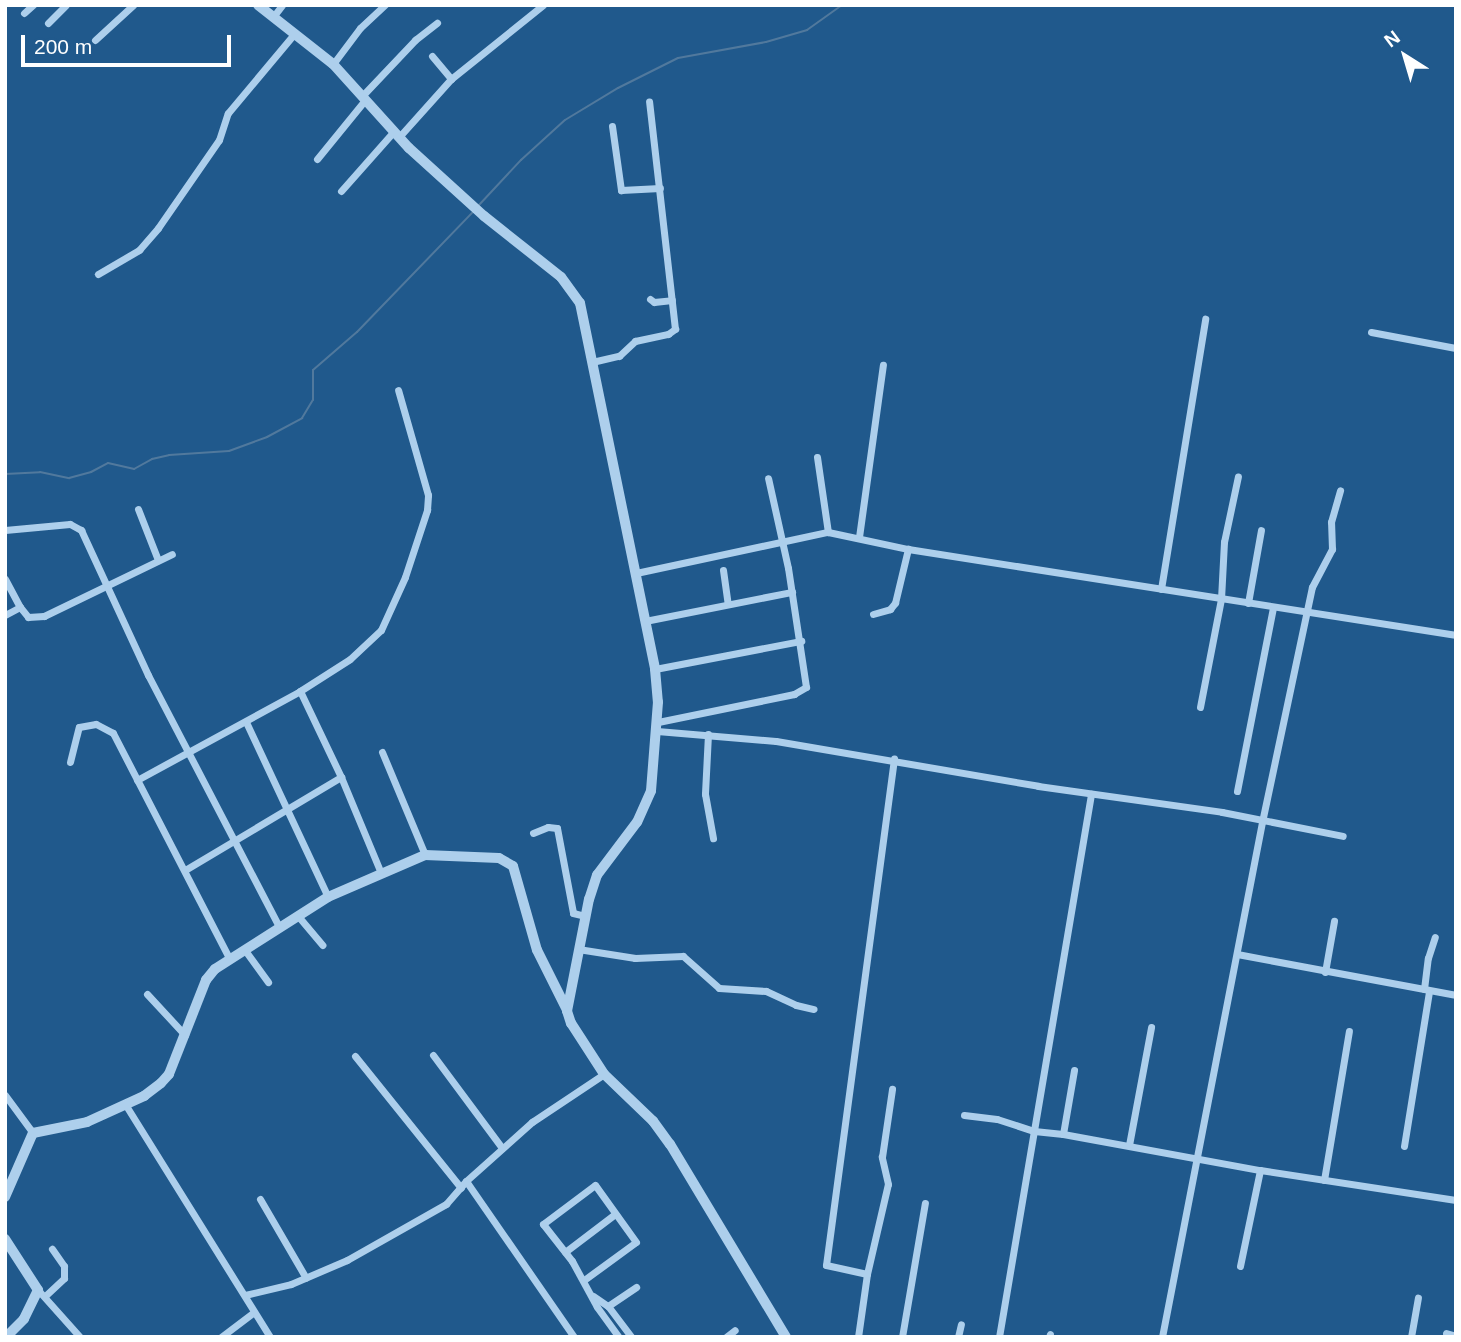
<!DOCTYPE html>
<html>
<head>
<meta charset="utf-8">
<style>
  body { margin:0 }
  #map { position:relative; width:1461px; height:1342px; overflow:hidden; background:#20598c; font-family:Arial,sans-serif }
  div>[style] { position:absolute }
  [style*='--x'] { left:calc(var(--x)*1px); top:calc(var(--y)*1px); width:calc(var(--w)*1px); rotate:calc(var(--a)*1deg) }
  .stream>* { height:2px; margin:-1px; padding:0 1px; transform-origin:1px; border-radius:1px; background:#51799d }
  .minor>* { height:7px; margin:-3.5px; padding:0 3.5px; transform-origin:3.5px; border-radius:3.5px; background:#adcfec }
  .tertiary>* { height:10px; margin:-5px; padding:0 5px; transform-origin:5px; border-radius:5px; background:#adcfec }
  span { translate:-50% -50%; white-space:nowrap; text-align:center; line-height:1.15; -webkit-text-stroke:5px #20598c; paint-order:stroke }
  .frame { position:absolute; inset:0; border:7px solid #fff; pointer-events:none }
  .north { position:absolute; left:1370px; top:21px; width:70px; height:70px; -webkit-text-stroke:5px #20598c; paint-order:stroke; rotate:323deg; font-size:19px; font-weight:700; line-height:28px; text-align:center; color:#fff }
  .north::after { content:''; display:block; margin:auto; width:24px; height:32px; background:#fff; clip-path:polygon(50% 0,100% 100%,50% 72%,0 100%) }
  .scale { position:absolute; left:21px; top:35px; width:210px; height:32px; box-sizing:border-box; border:4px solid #fff; border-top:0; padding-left:9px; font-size:21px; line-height:24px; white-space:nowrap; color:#fff; -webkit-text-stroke:5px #20598c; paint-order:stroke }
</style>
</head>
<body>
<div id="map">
  <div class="stream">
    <div style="--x:479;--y:205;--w:62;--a:-47"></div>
    <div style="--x:521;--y:160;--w:59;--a:-42.3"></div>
    <div style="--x:565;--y:120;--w:62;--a:-31.1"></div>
    <div style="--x:618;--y:88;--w:67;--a:-26.6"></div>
    <div style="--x:678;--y:58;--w:89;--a:-10.3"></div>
    <div style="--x:766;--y:42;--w:43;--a:-16.3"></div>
    <div style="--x:807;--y:30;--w:43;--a:-35.5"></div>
    <div style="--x:5;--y:474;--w:35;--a:-3"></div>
    <div style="--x:40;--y:472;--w:30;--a:12"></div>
    <div style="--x:69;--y:478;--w:23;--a:-15"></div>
    <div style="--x:91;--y:472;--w:19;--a:-28"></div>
    <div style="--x:108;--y:463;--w:27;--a:13"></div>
    <div style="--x:134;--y:469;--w:21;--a:-29"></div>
    <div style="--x:152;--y:459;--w:17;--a:-13"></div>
    <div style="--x:169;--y:455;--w:60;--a:-3.8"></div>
    <div style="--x:229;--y:451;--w:40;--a:-20.2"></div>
    <div style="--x:267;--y:437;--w:40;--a:-28"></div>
    <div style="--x:302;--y:418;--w:21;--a:-59"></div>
    <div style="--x:313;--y:400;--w:30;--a:-90"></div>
    <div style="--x:313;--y:370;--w:58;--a:-40.8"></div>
    <div style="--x:357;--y:332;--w:167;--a:-46"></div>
  </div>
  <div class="minor">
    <div style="--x:24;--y:13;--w:12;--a:-42"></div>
    <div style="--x:273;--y:17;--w:15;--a:-53"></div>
    <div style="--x:48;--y:23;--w:25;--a:-45"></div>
    <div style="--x:95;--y:40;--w:52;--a:-42.6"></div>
    <div style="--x:432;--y:56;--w:30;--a:50"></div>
    <div style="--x:333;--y:64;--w:45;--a:-53.1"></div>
    <div style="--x:360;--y:28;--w:34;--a:-43"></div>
    <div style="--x:363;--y:95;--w:76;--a:-46.6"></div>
    <div style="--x:415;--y:40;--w:28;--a:-38"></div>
    <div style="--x:612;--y:126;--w:65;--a:82"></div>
    <div style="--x:621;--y:190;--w:39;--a:-3"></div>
    <div style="--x:399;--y:137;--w:78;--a:-48.1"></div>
    <div style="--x:451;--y:79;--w:118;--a:-38.8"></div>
    <div style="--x:317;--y:159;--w:77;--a:-50.8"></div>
    <div style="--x:341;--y:191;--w:80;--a:-48.5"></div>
    <div style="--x:98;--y:274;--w:48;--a:-30.3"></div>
    <div style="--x:139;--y:250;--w:29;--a:-49"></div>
    <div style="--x:158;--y:228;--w:107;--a:-55.3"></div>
    <div style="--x:219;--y:140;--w:28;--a:-72"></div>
    <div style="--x:228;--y:113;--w:104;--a:-50.1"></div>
    <div style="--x:650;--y:299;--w:5;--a:37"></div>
    <div style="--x:654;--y:302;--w:18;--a:-6"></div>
    <div style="--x:1371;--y:332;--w:86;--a:10.7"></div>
    <div style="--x:592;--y:362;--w:28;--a:-13"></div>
    <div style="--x:619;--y:356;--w:22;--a:-43"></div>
    <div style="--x:635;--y:341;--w:34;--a:-12"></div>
    <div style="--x:668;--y:334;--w:9;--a:-36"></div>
    <div style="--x:675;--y:329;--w:229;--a:-96.5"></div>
    <div style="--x:817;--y:457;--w:76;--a:81.7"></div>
    <div style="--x:138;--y:509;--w:55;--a:68.6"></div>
    <div style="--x:5;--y:530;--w:65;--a:-5.3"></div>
    <div style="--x:70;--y:524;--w:13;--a:29"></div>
    <div style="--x:81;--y:530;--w:160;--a:65.2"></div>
    <div style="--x:148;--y:675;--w:284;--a:62.5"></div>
    <div style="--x:859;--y:537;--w:174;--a:-82.1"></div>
    <div style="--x:723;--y:570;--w:34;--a:82"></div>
    <div style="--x:636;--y:573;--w:196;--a:-12.1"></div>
    <div style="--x:828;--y:532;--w:82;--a:12"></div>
    <div style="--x:908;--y:549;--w:555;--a:8.92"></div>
    <div style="--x:5;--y:579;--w:32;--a:62"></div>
    <div style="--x:20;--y:607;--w:17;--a:152"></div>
    <div style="--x:1161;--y:589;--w:274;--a:-80.7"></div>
    <div style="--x:1248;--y:603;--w:74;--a:-79.9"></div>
    <div style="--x:20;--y:607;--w:13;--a:51"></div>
    <div style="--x:28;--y:617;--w:16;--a:-4"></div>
    <div style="--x:44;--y:616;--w:142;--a:-25.8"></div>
    <div style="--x:873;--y:614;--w:18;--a:-16"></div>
    <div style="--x:890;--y:609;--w:8;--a:-50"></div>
    <div style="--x:895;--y:603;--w:56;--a:-76.5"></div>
    <div style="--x:645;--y:621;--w:150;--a:-11.2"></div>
    <div style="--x:655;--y:669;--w:149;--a:-10.9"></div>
    <div style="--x:300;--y:691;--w:95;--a:64.5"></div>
    <div style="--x:341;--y:777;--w:104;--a:67.4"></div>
    <div style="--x:1200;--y:707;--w:110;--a:-79"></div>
    <div style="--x:1221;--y:599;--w:57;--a:-87"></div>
    <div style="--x:1224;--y:542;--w:67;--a:-78"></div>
    <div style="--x:246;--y:722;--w:193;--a:64.9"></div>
    <div style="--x:658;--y:722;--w:139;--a:-11.6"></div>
    <div style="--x:794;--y:694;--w:14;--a:-30"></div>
    <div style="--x:806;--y:687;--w:120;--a:-98.6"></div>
    <div style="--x:788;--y:568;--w:92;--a:-102.5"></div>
    <div style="--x:657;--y:731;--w:119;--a:4.8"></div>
    <div style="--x:776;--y:741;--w:266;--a:9.7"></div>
    <div style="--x:1038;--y:786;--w:186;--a:8"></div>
    <div style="--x:1222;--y:812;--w:123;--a:11.2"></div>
    <div style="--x:708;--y:734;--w:60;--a:92.9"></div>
    <div style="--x:705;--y:794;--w:45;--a:79.7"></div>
    <div style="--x:382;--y:752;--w:112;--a:67.3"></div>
    <div style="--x:70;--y:762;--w:36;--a:-76"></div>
    <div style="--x:79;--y:727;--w:17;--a:-10"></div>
    <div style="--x:96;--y:724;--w:19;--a:28"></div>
    <div style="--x:113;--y:733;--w:253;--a:62.7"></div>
    <div style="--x:137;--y:780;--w:186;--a:-28.6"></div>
    <div style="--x:300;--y:691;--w:59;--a:-32.6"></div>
    <div style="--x:350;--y:659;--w:42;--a:-43.1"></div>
    <div style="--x:381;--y:630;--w:58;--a:-65.6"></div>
    <div style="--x:405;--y:577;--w:71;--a:-71.8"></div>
    <div style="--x:427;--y:510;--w:15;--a:-86"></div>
    <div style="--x:428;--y:495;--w:109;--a:-105.9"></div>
    <div style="--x:1237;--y:791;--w:187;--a:-78.9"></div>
    <div style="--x:533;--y:833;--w:16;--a:-22"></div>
    <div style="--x:548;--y:827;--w:9;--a:6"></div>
    <div style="--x:557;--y:828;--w:86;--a:79.3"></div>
    <div style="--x:573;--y:913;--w:12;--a:14"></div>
    <div style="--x:185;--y:870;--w:182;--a:-30.8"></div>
    <div style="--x:298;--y:916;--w:38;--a:50"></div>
    <div style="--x:244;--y:949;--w:41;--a:54"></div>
    <div style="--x:578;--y:949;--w:58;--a:9"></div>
    <div style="--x:635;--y:958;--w:48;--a:-2.4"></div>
    <div style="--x:683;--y:956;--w:48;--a:41.6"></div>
    <div style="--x:719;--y:988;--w:47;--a:3.7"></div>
    <div style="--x:766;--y:991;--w:33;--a:25"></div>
    <div style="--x:796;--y:1005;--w:18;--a:13"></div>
    <div style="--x:1237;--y:954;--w:223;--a:10.6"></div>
    <div style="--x:1325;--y:972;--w:52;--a:-80"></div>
    <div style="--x:1424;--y:989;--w:31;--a:-83"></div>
    <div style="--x:1428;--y:958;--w:22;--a:-72"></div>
    <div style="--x:147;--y:994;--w:56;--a:47.2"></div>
    <div style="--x:433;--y:1055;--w:116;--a:53.4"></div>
    <div style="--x:355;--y:1056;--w:169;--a:51.2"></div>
    <div style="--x:5;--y:1095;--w:47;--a:53.6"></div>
    <div style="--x:125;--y:1104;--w:274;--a:58.1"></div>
    <div style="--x:964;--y:1115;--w:33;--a:7"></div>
    <div style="--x:997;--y:1119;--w:39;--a:18"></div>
    <div style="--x:1034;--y:1131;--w:29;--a:6"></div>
    <div style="--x:1063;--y:1134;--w:200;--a:10.4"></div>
    <div style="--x:1260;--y:1170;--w:198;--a:8.7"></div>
    <div style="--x:1063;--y:1134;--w:65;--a:-80.2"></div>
    <div style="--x:1129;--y:1145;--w:120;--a:-79.4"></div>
    <div style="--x:1404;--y:1146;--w:157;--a:-80.8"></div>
    <div style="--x:1324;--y:1180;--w:151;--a:-80.5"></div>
    <div style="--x:466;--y:1181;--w:190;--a:55.3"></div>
    <div style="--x:260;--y:1199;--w:91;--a:59.8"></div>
    <div style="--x:565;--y:1252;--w:63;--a:-37.2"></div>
    <div style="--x:1240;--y:1266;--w:98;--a:-78.2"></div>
    <div style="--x:867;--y:1274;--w:92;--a:-76.9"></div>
    <div style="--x:888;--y:1184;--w:28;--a:-103"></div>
    <div style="--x:882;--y:1157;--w:69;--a:-81.6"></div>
    <div style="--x:584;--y:1280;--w:64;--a:-36.2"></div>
    <div style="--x:636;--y:1242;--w:70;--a:-125.7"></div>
    <div style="--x:595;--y:1185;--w:65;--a:143.1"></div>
    <div style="--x:543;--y:1224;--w:47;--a:51.9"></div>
    <div style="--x:572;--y:1261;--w:52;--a:61.5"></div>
    <div style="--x:597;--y:1307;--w:37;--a:54"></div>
    <div style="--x:38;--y:1290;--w:63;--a:48.2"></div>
    <div style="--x:245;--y:1295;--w:47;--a:-13.4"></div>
    <div style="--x:291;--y:1284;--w:61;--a:-23.2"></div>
    <div style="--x:347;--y:1260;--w:114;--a:-29.5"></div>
    <div style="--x:446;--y:1204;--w:30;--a:-49"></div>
    <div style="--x:466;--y:1181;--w:89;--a:-41.8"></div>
    <div style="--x:532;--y:1122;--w:87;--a:-33.7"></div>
    <div style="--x:45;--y:1296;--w:26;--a:-43"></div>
    <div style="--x:64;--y:1278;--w:12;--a:-90"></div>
    <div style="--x:64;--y:1266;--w:21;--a:-125"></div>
    <div style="--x:593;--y:1296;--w:18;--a:34"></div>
    <div style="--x:608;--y:1306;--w:39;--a:53"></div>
    <div style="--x:608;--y:1306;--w:34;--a:-34"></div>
    <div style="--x:1446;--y:1333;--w:10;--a:17"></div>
    <div style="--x:221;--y:1337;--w:41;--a:-37.1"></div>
    <div style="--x:726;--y:1337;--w:11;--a:-38"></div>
    <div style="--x:858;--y:1337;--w:64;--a:-81.9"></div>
    <div style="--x:867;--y:1274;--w:42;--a:-167.6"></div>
    <div style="--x:826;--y:1265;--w:511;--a:-82.35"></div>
    <div style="--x:902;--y:1337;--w:136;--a:-80.3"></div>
    <div style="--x:958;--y:1337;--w:13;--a:-77"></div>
    <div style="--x:999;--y:1337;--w:551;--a:-80.38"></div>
    <div style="--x:1049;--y:1337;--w:3;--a:-72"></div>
    <div style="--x:1162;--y:1337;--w:525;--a:-79.01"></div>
    <div style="--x:1262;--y:822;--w:240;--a:-78"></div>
    <div style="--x:1312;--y:587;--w:43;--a:-62.2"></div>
    <div style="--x:1332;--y:549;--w:27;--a:-92"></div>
    <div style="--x:1331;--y:522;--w:33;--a:-74"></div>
    <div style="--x:1411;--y:1337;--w:40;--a:-80"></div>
  </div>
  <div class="tertiary">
    <div style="--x:258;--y:5;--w:95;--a:38.2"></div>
    <div style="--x:333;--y:64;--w:113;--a:47.9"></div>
    <div style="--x:409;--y:148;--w:101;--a:42.2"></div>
    <div style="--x:484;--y:216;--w:98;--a:38.4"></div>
    <div style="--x:561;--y:277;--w:32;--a:54"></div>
    <div style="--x:580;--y:303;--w:374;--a:78.4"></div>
    <div style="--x:655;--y:669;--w:33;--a:85"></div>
    <div style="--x:658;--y:702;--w:89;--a:94.5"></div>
    <div style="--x:651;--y:791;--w:34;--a:114"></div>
    <div style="--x:637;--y:822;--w:66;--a:127"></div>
    <div style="--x:597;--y:875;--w:25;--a:108"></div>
    <div style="--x:589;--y:899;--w:114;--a:101.1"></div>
    <div style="--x:567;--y:1011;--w:13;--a:72"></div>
    <div style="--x:571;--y:1023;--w:61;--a:57.1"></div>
    <div style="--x:604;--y:1074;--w:68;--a:43.8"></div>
    <div style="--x:653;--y:1121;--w:29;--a:54"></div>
    <div style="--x:670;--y:1144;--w:225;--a:59"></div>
    <div style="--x:5;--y:1197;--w:70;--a:-66.4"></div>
    <div style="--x:33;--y:1133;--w:55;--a:-11.5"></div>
    <div style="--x:87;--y:1122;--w:63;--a:-24.5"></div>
    <div style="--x:144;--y:1096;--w:21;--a:-37"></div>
    <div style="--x:161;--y:1083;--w:12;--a:-48"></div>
    <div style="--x:169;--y:1074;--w:101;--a:-68.5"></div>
    <div style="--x:206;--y:980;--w:14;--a:-51"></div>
    <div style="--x:215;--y:969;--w:134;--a:-32.5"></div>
    <div style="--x:328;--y:897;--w:106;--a:-23.4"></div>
    <div style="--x:425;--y:855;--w:74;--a:2.3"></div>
    <div style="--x:499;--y:858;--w:16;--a:30"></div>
    <div style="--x:513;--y:866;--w:87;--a:74.1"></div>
    <div style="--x:537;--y:950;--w:67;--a:63.4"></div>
    <div style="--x:5;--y:1239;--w:61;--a:57.1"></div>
    <div style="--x:38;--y:1290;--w:32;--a:116"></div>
    <div style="--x:24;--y:1319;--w:25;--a:135"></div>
  </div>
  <div class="frame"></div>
  <div class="north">N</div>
  <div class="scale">200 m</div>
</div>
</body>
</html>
